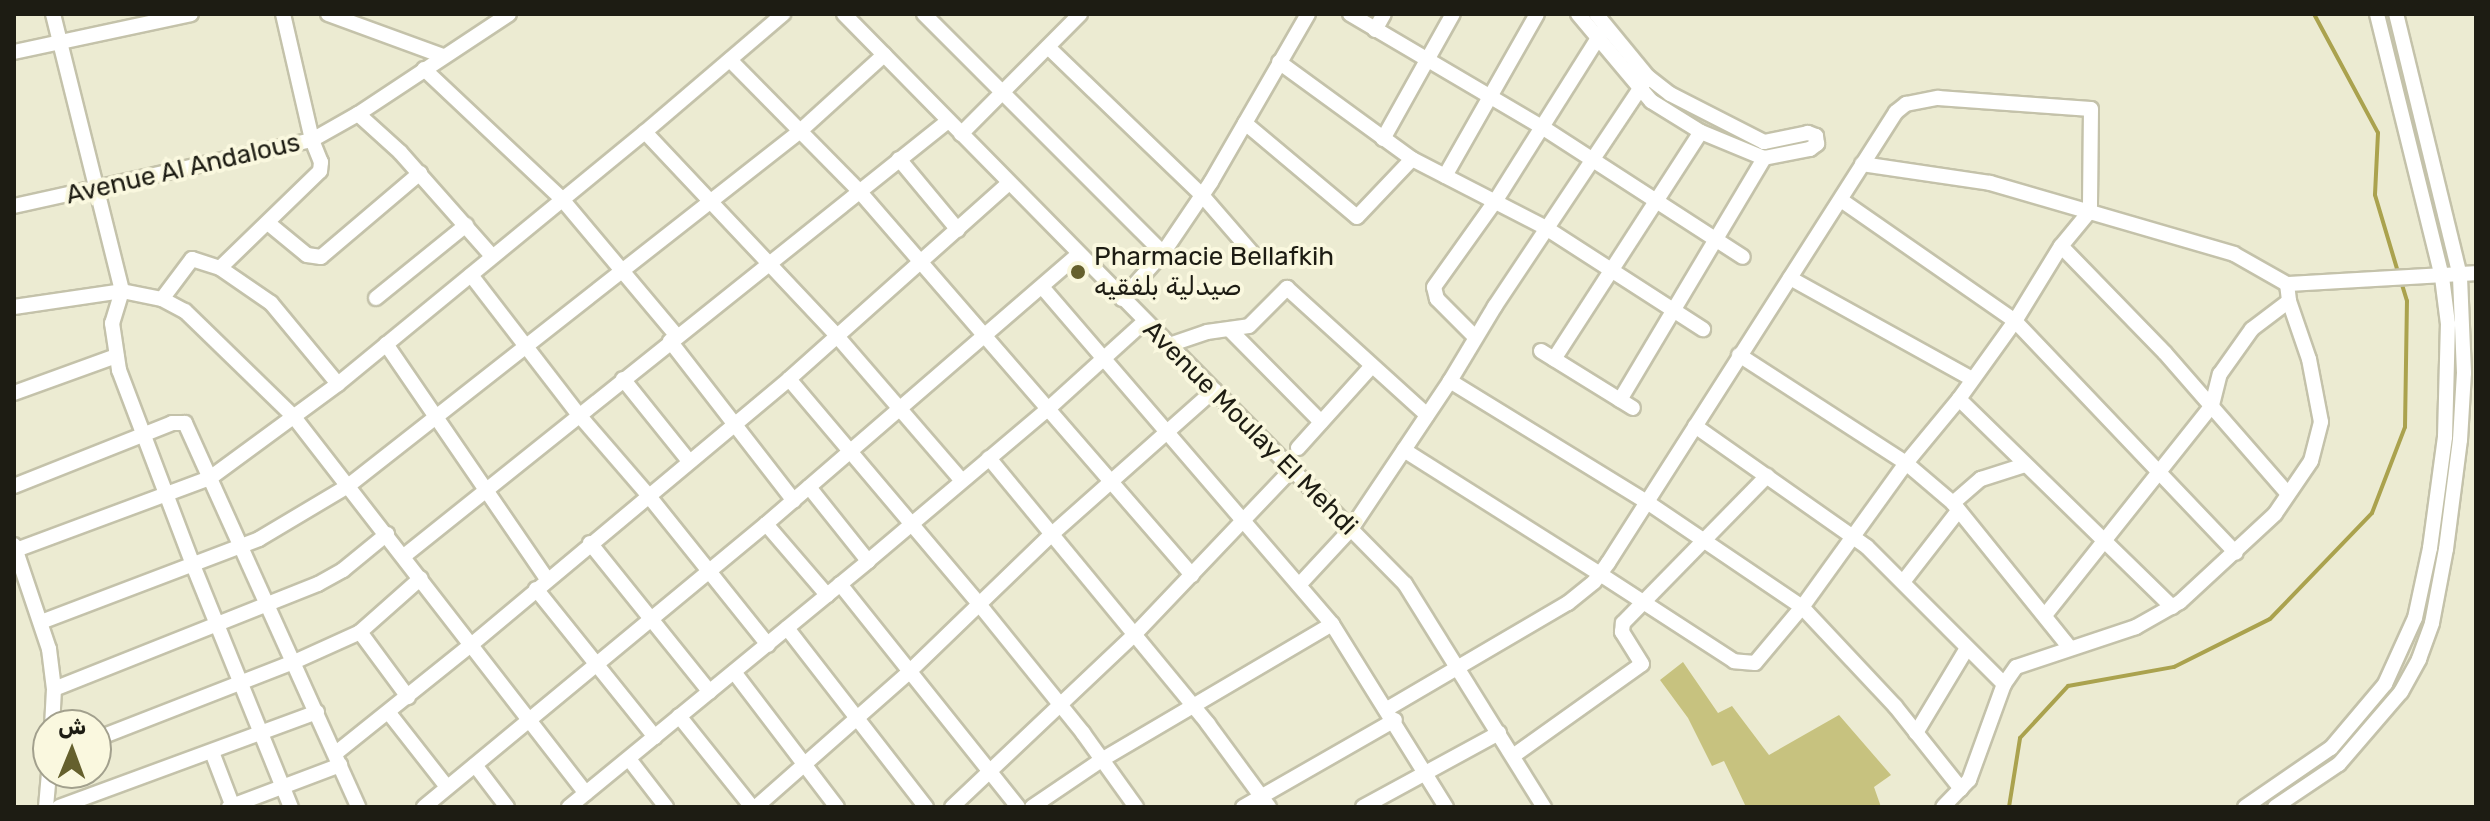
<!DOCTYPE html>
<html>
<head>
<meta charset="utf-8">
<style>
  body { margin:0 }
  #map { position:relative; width:2490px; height:821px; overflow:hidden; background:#ecebd2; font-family:Rubik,Vazirmatn,sans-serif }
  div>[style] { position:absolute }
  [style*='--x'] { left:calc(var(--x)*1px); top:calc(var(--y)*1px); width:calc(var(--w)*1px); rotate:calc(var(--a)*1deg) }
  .green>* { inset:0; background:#c7c27f }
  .stream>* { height:4px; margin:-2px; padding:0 2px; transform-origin:2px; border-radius:2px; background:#aaa24e }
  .roads { filter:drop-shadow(2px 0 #c4c2aa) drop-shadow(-2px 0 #c4c2aa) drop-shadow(0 2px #c4c2aa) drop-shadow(0 -2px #c4c2aa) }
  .minor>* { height:14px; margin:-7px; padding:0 7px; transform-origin:7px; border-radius:7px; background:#fff }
  .dots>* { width:22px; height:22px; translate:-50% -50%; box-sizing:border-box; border:4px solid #faf8df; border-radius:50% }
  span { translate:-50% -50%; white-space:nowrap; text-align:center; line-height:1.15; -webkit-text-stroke:8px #faf8df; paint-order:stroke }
  .street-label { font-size:26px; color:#1d1c13 }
  .poi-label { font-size:26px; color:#1d1c13 }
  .left { translate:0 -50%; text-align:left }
  .frame { position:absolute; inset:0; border:16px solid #1d1c13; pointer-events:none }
  .north { position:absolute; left:32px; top:709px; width:80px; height:80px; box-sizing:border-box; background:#faf8df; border:2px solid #a2a08d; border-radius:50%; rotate:1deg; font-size:22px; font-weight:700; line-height:32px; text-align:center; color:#1d1c13 }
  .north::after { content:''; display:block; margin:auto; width:28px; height:36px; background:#65602d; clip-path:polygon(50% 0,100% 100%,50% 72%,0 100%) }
</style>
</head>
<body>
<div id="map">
  <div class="green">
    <div style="clip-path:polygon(1683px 662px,1718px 713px,1732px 706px,1769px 755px,1839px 715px,1891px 775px,1874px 787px,1881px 807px,1746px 807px,1724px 761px,1712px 766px,1688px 718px,1660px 680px)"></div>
  </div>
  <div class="stream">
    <div style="--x:2314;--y:14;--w:135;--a:61.7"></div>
    <div style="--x:2378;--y:133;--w:62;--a:92.8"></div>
    <div style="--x:2375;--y:195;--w:80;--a:73.4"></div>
    <div style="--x:2009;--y:807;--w:70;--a:-80.9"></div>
    <div style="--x:2020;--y:738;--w:71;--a:-47.3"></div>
    <div style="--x:2068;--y:686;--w:108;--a:-10.2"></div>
    <div style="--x:2174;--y:667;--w:107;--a:-26.6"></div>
    <div style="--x:2270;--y:619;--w:147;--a:-46.1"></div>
    <div style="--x:2372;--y:513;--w:92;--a:-69"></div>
    <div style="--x:2405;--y:427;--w:126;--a:-89.1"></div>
    <div style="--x:2407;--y:301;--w:21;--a:-107"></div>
  </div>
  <div class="roads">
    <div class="minor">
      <div style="--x:53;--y:14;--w:285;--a:76"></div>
      <div style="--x:122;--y:291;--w:34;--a:107"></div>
      <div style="--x:112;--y:323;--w:48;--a:81.5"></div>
      <div style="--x:119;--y:370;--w:209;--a:69.2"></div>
      <div style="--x:193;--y:565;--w:261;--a:68"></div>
      <div style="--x:283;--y:14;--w:129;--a:77"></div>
      <div style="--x:312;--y:140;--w:24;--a:68"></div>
      <div style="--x:321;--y:162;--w:9;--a:96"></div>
      <div style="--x:320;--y:171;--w:139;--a:135.9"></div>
      <div style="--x:220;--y:268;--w:62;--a:34.5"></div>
      <div style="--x:271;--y:303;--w:105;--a:50.4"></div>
      <div style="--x:328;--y:14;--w:122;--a:20.1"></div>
      <div style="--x:844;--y:14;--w:800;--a:45.46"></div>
      <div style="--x:1405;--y:584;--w:263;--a:58.1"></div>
      <div style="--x:924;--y:14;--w:338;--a:45"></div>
      <div style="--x:1350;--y:14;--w:223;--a:30.5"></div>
      <div style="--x:1542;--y:127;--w:239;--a:32.9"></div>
      <div style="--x:1578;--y:14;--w:114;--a:50"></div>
      <div style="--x:1651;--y:101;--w:59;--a:31.8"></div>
      <div style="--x:1701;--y:132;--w:68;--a:22.4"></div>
      <div style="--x:1764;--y:158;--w:47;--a:-11.1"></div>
      <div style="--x:1810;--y:149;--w:9;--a:-36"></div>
      <div style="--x:1817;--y:144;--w:8;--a:-97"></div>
      <div style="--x:1816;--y:136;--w:9;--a:-159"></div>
      <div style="--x:1808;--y:133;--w:45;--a:168.4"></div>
      <div style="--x:1764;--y:142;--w:106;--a:-152.9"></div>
      <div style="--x:1670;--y:94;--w:28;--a:-142"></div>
      <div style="--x:1648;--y:77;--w:82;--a:-129.5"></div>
      <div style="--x:1375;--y:30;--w:18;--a:-61"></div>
      <div style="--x:1048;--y:47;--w:212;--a:43.9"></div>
      <div style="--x:1201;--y:194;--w:79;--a:49.1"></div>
      <div style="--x:14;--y:52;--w:181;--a:-12.1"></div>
      <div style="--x:730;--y:60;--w:185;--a:45.4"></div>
      <div style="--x:860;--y:192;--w:507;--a:49.08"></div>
      <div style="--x:1279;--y:62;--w:165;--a:36.1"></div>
      <div style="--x:1412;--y:159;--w:151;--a:27.2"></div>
      <div style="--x:1546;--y:228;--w:187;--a:32.8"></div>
      <div style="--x:424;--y:69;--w:188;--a:43.3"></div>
      <div style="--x:561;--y:198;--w:179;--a:50"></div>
      <div style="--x:358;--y:114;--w:57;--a:42.1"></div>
      <div style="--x:400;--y:152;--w:139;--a:48.5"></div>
      <div style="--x:1245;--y:123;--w:146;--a:40"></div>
      <div style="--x:1357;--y:217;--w:80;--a:-46.5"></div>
      <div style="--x:645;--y:132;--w:280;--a:46.7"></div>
      <div style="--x:837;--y:336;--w:191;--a:49.2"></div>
      <div style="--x:961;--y:134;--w:169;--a:-45.2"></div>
      <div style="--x:1383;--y:139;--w:143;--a:-60.8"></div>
      <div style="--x:899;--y:159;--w:92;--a:50.3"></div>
      <div style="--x:1862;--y:164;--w:129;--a:8.4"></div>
      <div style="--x:1990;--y:183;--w:254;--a:16.2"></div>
      <div style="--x:2234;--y:254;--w:61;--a:29.5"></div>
      <div style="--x:2287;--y:284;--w:17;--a:83"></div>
      <div style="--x:2289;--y:301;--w:61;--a:71"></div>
      <div style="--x:2309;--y:359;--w:64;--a:79.2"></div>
      <div style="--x:2321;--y:422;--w:40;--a:104.4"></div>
      <div style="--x:2311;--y:461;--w:64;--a:124.2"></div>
      <div style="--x:2275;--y:514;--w:129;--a:137.2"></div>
      <div style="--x:2180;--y:602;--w:51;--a:150.4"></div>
      <div style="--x:2136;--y:627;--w:126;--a:161.6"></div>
      <div style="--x:2016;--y:667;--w:21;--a:125"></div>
      <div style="--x:2004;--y:684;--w:102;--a:110"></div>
      <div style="--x:1969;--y:780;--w:37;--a:134"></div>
      <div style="--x:1445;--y:176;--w:186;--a:-60.4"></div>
      <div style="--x:1841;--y:200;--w:212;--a:34.8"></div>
      <div style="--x:2015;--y:321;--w:320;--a:46.4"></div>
      <div style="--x:14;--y:206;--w:305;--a:-12.5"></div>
      <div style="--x:312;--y:140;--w:53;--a:-29.5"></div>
      <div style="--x:358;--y:114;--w:181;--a:-33.5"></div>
      <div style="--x:268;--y:223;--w:50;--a:39.4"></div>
      <div style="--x:307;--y:255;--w:14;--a:8"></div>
      <div style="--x:321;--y:257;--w:130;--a:-40.3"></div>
      <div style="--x:2061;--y:246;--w:149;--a:45.8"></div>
      <div style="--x:2165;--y:353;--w:187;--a:48.9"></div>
      <div style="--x:471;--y:275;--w:177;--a:52.4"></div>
      <div style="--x:579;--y:415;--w:106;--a:49.2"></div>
      <div style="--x:648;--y:495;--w:192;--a:51.3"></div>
      <div style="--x:1790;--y:278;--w:208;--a:29"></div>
      <div style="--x:2287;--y:284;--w:189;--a:-3.3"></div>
      <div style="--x:1043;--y:288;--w:443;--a:49.3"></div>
      <div style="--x:1332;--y:624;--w:216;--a:58.1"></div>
      <div style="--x:376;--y:298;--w:116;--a:-39"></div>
      <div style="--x:162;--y:299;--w:50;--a:-53.1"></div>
      <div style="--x:192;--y:259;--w:29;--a:18"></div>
      <div style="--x:1122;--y:299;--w:62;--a:-48.3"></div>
      <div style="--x:1163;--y:253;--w:86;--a:-55.9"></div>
      <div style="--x:1211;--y:182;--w:194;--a:-60"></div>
      <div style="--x:14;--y:307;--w:109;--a:-8.4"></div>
      <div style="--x:122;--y:291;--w:41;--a:11.3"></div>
      <div style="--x:162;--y:299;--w:26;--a:28"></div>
      <div style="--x:185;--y:311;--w:152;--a:44.2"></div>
      <div style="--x:294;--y:417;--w:476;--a:52.2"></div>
      <div style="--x:1231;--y:331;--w:128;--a:45.3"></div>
      <div style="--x:1475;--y:337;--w:54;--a:-135"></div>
      <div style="--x:1437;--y:299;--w:12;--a:-104"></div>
      <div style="--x:1434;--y:287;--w:107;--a:-54.5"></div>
      <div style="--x:1496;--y:200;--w:199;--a:-57.8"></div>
      <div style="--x:670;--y:341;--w:202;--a:52.2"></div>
      <div style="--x:386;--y:344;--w:285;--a:55.6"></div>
      <div style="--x:1169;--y:345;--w:40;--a:-18.9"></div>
      <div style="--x:1207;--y:332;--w:42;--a:-8.1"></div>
      <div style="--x:1249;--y:326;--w:54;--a:-45"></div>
      <div style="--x:1287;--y:288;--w:189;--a:42.2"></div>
      <div style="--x:1541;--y:351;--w:108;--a:31.8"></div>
      <div style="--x:1739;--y:355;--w:199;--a:32.9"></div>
      <div style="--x:1906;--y:463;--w:62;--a:40.4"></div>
      <div style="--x:1953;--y:503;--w:186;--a:51.1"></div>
      <div style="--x:1554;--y:359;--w:270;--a:-57.1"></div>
      <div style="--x:623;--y:379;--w:105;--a:51.2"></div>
      <div style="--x:789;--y:379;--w:294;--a:49.8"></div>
      <div style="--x:979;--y:604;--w:166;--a:51.1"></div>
      <div style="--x:1083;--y:733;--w:91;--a:54.4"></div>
      <div style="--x:1450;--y:381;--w:231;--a:31.6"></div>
      <div style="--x:1647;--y:502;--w:187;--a:34.1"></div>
      <div style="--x:1802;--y:607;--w:136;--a:46.8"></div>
      <div style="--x:1895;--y:706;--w:106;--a:51.5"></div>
      <div style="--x:14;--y:393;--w:109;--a:-19.9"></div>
      <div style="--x:1959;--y:399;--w:298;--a:44.3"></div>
      <div style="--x:1620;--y:400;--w:282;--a:-59.2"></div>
      <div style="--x:1695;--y:426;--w:210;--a:35.1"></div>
      <div style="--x:1867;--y:547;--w:194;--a:45"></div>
      <div style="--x:1298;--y:448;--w:109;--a:-48"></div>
      <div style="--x:989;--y:458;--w:345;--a:50.5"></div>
      <div style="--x:1208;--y:724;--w:103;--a:53.7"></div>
      <div style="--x:14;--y:486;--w:170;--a:-21.7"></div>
      <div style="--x:172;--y:423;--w:13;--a:0"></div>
      <div style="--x:185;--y:423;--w:421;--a:65.7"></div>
      <div style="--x:809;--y:487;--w:95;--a:51.4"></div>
      <div style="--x:1953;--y:503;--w:37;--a:-41"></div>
      <div style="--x:1981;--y:479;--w:46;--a:-17.7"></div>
      <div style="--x:766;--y:524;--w:94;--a:49.3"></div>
      <div style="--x:590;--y:543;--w:191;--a:51.2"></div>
      <div style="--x:14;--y:545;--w:110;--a:71.4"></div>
      <div style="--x:49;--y:649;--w:40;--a:82.9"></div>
      <div style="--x:54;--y:689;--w:36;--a:93"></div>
      <div style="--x:16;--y:550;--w:207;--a:-20.4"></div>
      <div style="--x:210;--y:478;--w:159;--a:-36.3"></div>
      <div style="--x:338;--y:384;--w:397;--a:-39.4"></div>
      <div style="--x:645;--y:132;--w:182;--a:-40.5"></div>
      <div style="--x:404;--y:556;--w:697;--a:-38.65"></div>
      <div style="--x:1903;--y:582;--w:90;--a:-52.2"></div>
      <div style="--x:840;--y:584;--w:285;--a:51.4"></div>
      <div style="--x:1299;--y:585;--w:76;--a:-47.1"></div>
      <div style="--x:1351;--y:529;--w:178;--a:-56.2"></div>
      <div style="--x:1450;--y:381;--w:87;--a:-59"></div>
      <div style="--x:1495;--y:306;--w:275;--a:-56.3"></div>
      <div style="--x:536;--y:589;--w:190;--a:51.2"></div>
      <div style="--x:2046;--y:614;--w:267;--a:-51.5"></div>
      <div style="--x:2212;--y:405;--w:32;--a:-76"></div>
      <div style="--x:2220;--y:374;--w:55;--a:-54.6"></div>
      <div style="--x:2252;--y:329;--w:46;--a:-37.1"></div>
      <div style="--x:41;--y:622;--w:233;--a:-20.8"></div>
      <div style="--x:259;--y:539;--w:104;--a:-30.8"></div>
      <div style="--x:348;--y:486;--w:573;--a:-38.13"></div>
      <div style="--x:799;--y:132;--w:115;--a:-42.2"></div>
      <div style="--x:787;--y:628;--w:227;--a:52.2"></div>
      <div style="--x:360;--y:632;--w:81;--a:53.6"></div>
      <div style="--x:734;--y:672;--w:170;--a:52.7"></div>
      <div style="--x:54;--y:689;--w:284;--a:-21.7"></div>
      <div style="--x:318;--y:584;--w:29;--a:-29"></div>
      <div style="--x:343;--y:570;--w:57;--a:-39.3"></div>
      <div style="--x:1387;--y:709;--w:210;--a:-30.4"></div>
      <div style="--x:1568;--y:603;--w:33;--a:-39"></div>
      <div style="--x:1594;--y:582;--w:10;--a:-53"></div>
      <div style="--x:1600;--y:574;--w:14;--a:-54"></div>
      <div style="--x:1608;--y:563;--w:535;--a:-57.44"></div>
      <div style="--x:1896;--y:112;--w:13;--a:-39"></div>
      <div style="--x:1906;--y:104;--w:33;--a:-11"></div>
      <div style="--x:1938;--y:98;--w:153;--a:4.1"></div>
      <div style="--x:2091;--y:109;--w:102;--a:90.6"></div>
      <div style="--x:2090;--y:211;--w:45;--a:129.6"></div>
      <div style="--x:2061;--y:246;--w:88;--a:121.5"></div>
      <div style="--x:2015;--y:321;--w:96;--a:125.7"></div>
      <div style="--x:1959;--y:399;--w:83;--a:129.6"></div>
      <div style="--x:1906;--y:463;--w:178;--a:125.8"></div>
      <div style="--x:1802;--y:607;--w:73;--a:130"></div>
      <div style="--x:1755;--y:663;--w:21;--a:-175"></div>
      <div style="--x:1734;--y:661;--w:160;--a:-147"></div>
      <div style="--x:1600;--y:574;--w:232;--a:-147.7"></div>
      <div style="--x:389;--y:713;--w:94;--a:51.9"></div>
      <div style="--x:679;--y:716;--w:117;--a:51.3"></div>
      <div style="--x:1916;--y:733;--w:99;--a:-59"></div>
      <div style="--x:96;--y:739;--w:212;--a:-21.3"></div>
      <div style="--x:294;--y:662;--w:72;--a:-24.4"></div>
      <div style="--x:360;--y:632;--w:81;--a:-41.5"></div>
      <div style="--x:212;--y:752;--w:59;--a:69.1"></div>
      <div style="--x:336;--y:753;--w:173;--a:-38.7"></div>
      <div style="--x:471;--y:645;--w:415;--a:-39.9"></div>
      <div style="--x:789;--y:379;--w:293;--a:-41.7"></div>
      <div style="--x:1513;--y:756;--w:158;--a:-35.5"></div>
      <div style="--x:1642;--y:664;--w:38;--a:-122"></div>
      <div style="--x:1622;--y:632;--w:9;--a:-84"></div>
      <div style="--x:1623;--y:623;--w:206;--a:-45.6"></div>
      <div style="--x:629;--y:759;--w:61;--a:52.4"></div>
      <div style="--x:475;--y:765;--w:53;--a:52.7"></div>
      <div style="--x:46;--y:807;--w:34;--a:-85"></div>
      <div style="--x:59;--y:807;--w:275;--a:-20.2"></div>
      <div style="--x:229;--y:807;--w:119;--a:-20.7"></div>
      <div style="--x:424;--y:807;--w:444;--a:-39.6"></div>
      <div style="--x:766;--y:524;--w:413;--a:-40.8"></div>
      <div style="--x:569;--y:807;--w:387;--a:-39.4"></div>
      <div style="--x:868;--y:561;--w:237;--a:-40.2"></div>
      <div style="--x:1049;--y:408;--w:128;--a:-42.2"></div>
      <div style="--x:756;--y:807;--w:205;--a:-41.4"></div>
      <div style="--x:910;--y:671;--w:197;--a:-44"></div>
      <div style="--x:1052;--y:534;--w:217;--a:-41.6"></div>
      <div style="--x:952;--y:807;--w:250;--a:-43.4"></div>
      <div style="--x:1134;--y:635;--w:228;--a:-46.4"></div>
      <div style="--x:1032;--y:807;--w:86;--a:-34.1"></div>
      <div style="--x:1103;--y:759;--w:266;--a:-30.5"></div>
      <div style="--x:1243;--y:807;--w:175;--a:-29.8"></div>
      <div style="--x:1363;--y:807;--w:155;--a:-28.6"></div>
      <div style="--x:2245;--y:807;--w:104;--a:-34.5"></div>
      <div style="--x:2331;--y:748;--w:84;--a:-49.8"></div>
      <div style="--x:2385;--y:684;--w:72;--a:-65.6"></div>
      <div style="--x:2415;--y:618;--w:72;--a:-77.9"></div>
      <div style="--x:2430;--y:548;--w:112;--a:-82.3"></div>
      <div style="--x:2445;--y:437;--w:113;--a:-88.5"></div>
      <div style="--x:2448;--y:324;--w:47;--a:-97.3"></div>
      <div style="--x:2442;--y:277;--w:271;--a:-103.9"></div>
      <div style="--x:2275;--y:807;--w:77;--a:-33.9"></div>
      <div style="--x:2339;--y:764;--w:95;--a:-49.3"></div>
      <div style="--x:2401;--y:692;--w:38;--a:-61"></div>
      <div style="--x:2419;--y:659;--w:38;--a:-70"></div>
      <div style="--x:2432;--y:623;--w:75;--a:-79.3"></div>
      <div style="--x:2446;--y:549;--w:110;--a:-82.7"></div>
      <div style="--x:2460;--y:440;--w:67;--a:-86.6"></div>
      <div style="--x:2464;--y:373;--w:97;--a:-92.4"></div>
      <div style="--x:2460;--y:276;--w:270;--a:-103.7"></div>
    </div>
  </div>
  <div class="dots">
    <div style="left:1078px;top:272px;background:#65602d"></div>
  </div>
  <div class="street-label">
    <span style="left:183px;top:169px;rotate:-13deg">Avenue Al Andalous</span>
    <span style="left:1250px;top:428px;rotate:45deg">Avenue Moulay El Mehdi</span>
  </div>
  <div class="poi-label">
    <span class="left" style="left:1094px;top:272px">Pharmacie Bellafkih<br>صيدلية بلفقيه</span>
  </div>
  <div class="frame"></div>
  <div class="north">ش</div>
</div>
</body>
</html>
